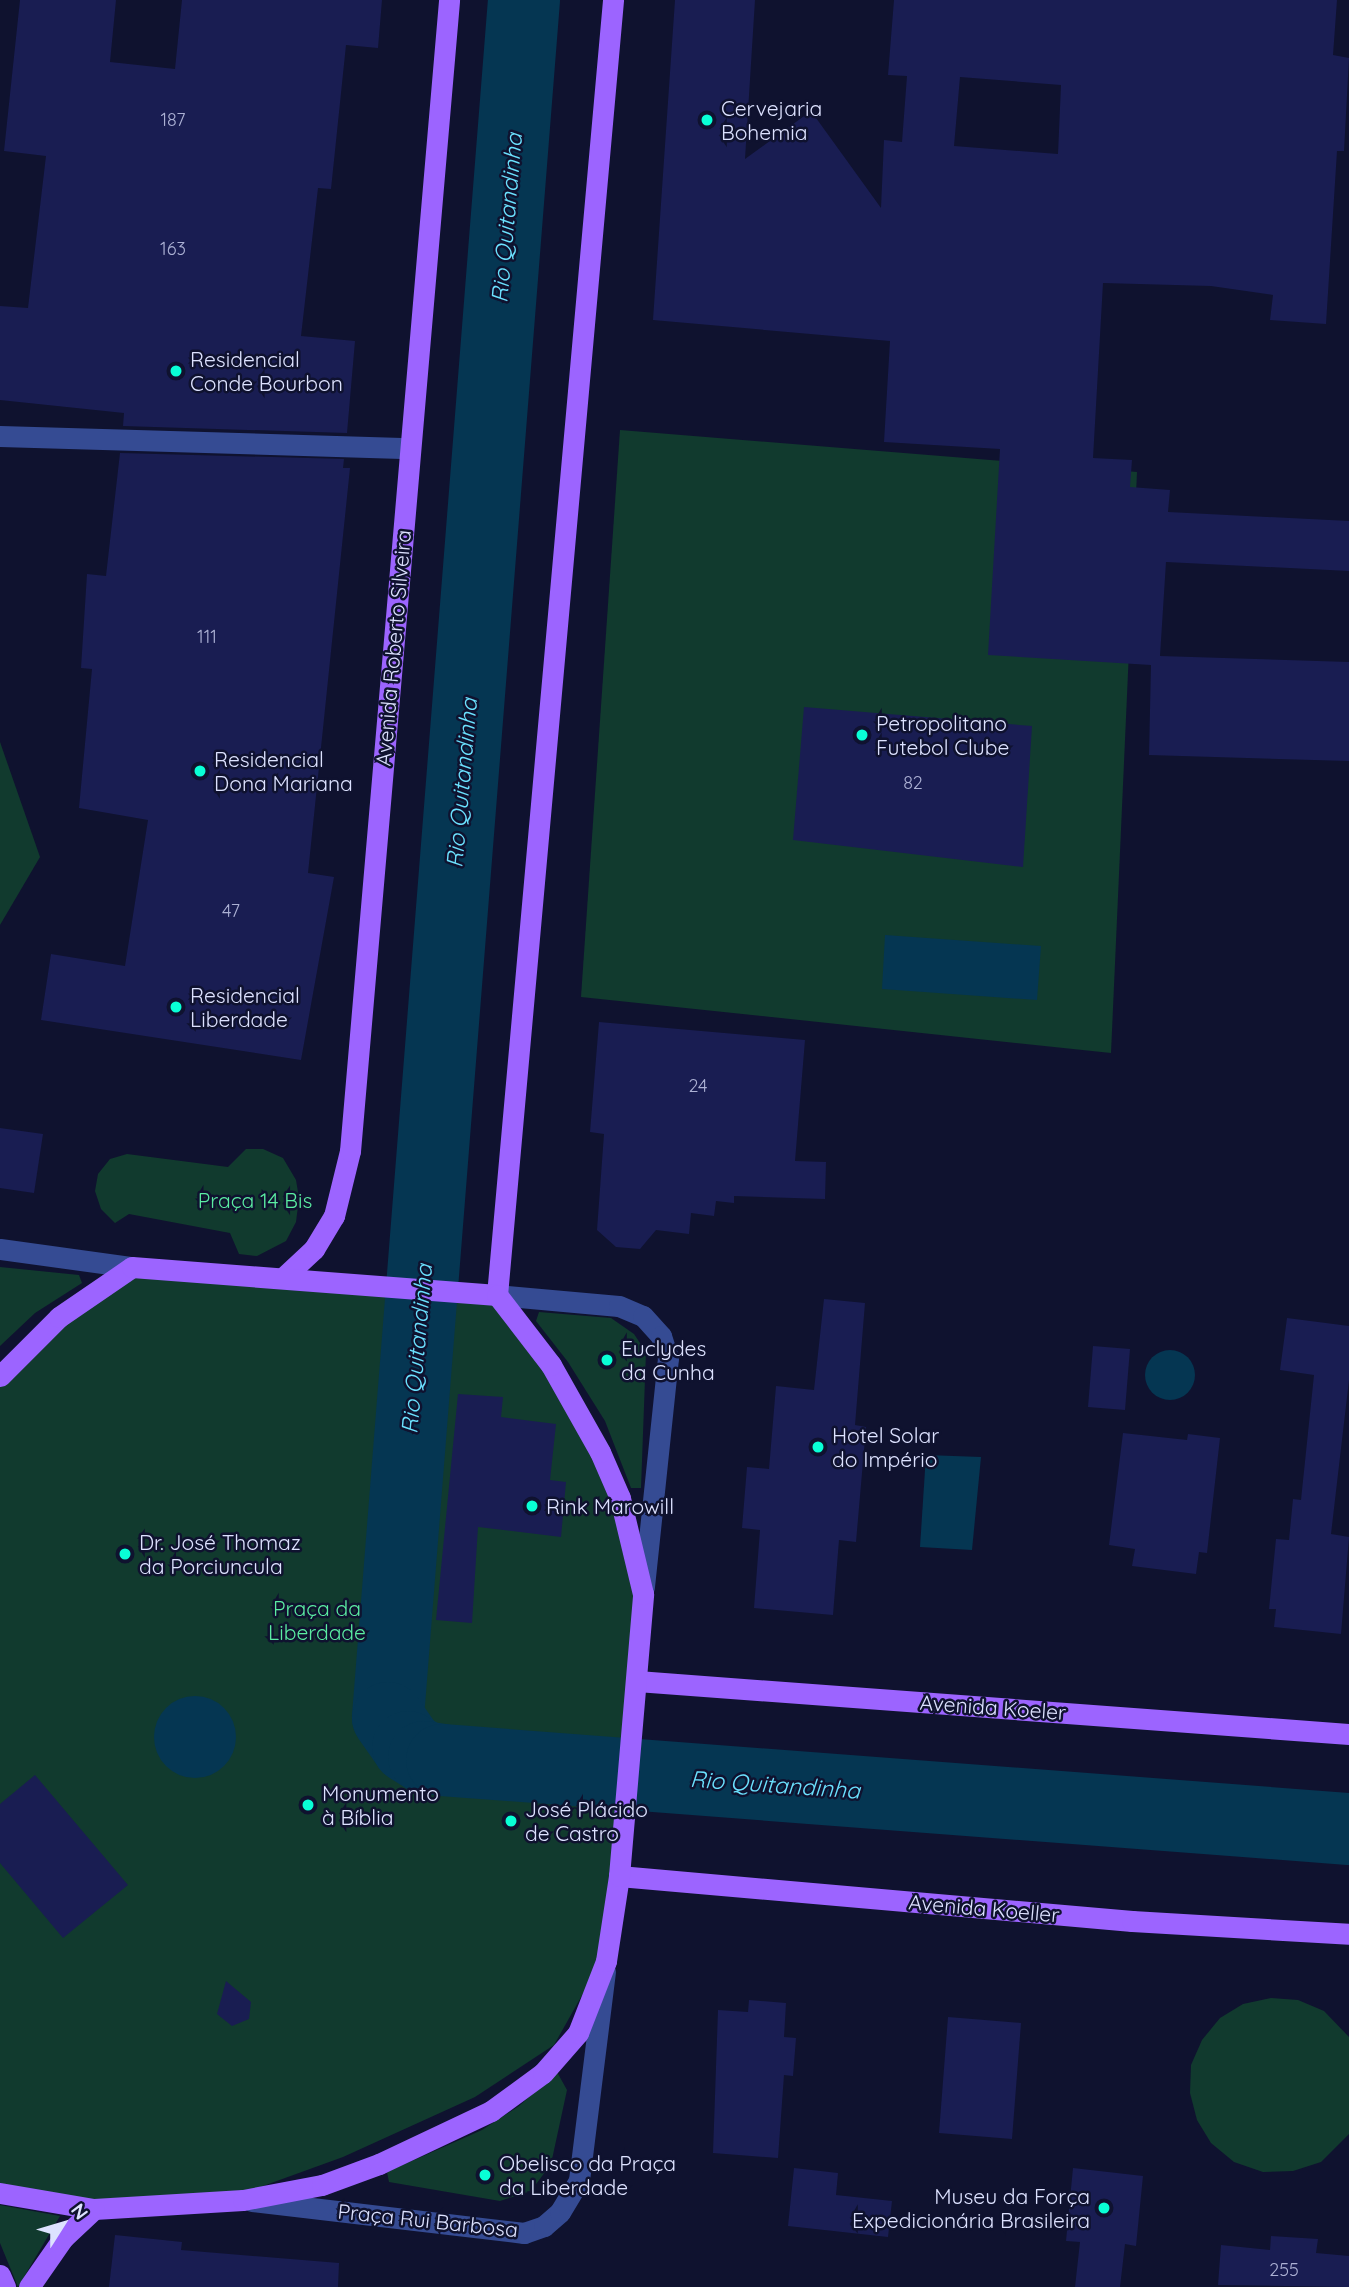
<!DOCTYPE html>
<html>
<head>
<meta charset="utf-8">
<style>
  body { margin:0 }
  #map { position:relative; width:1349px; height:2287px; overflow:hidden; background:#0f122f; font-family:Quicksand,sans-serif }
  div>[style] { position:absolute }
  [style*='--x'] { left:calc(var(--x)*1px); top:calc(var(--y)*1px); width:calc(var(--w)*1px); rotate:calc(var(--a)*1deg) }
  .green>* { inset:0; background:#113a2e }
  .water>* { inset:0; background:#053652 }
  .round { border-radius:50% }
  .river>* { height:72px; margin:-36px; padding:0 36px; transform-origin:36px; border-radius:36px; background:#053652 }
  .building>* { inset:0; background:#191d52 }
  .minor>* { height:21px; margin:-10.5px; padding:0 10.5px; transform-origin:10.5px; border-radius:10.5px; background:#354b93 }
  .major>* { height:21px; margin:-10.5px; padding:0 10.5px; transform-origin:10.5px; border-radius:10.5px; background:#9c64ff }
  .dots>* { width:19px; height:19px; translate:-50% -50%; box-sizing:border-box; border:4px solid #0f122f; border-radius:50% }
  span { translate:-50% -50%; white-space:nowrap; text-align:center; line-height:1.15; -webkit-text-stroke:5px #0f122f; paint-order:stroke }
  .number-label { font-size:18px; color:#acb1d4 }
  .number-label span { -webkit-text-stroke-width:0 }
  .poi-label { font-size:21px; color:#dde2ff }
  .left { translate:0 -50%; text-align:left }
  .right { translate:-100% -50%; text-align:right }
  .street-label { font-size:21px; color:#dde2ff }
  .park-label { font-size:21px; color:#5beda2 }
  .water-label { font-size:23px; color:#6be2ff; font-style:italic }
  .north { position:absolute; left:28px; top:2189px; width:70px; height:70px; -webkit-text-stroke:5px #0f122f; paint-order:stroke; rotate:53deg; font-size:19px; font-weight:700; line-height:28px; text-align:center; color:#dde2ff }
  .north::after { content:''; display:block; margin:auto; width:24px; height:32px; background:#dde2ff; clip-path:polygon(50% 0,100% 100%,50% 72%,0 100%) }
</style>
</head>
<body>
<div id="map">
  <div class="green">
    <div style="clip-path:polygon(620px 430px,1137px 472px,1111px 1053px,581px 997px)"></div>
    <div style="clip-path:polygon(0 742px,40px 857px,0 925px)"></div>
    <div style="clip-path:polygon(246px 1149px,263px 1149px,283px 1158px,296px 1180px,299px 1198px,296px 1222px,286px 1241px,257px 1256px,239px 1254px,230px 1233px,129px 1214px,115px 1223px,101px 1209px,95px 1191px,98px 1174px,110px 1159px,127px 1154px,228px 1167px)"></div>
    <div style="clip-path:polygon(0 1267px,79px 1275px,82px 1283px,35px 1313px,0 1346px)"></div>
    <div style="clip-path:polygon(137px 1274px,495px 1301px,544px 1361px,614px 1498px,637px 1595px,614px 1879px,599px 1965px,554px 2045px,475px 2097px,343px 2157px,244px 2193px,89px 2202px,0 2184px,0 1387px,16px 1365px,65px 1320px)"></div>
    <div style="clip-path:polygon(539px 1312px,611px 1318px,634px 1334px,646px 1352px,641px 1488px,631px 1488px,605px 1421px,568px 1362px,536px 1321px)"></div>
    <div style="clip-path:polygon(1271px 1998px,1298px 2000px,1324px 2011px,1349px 2037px,1349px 2134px,1321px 2162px,1293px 2171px,1263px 2172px,1234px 2162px,1211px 2143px,1197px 2120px,1190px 2093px,1191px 2065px,1202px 2040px,1220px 2018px,1243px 2004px)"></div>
    <div style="clip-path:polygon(557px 2072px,567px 2090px,551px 2164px,531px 2191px,500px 2201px,389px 2182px,387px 2172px,482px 2130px,519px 2106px)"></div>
    <div style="clip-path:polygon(0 2205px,60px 2216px,18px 2287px,0 2243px)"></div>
  </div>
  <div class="water">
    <div style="clip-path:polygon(885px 935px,1041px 946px,1037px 1000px,882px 989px)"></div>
    <div class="round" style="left:1145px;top:1350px;width:50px;height:50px"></div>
    <div style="clip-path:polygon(926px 1455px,981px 1457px,972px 1550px,920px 1547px)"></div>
    <div class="round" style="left:154px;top:1696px;width:82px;height:82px"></div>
  </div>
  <div class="river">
    <div style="--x:524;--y:0;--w:1723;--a:94.53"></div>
    <div style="--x:388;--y:1718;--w:35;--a:55"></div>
    <div style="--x:408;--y:1747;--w:19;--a:32"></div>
    <div style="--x:424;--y:1757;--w:18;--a:9"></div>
    <div style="--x:442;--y:1760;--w:910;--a:4.35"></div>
  </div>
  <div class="building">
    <div style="clip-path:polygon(20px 0,116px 0,110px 62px,175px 69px,182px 0,382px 0,378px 48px,346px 45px,331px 189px,318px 188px,301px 336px,355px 341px,347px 433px,123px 426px,124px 413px,0 400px,0 306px,28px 308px,46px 156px,4px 151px)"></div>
    <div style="clip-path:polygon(evenodd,675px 0,755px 0,745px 159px,811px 111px,881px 208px,884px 140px,902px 142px,907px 76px,888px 75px,894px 0,1337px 0,1333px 55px,1349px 58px,1344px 151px,1337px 151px,1326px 324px,1270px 320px,1273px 295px,1211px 286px,1103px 283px,1093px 458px,1132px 460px,1130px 487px,1170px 490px,1168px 512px,1349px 521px,1349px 571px,1166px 562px,1160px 656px,1349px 662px,1349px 761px,1149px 755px,1151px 665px,988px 655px,1000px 449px,884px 442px,890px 341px,653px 320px,675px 0,960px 77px,1061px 85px,1058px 154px,954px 146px,960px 77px)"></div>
    <div style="clip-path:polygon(120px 453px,344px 459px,343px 468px,350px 468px,308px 873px,334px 877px,301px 1060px,41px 1020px,51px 954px,125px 966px,148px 820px,79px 808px,92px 669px,81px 668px,87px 574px,106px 576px)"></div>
    <div style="clip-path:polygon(804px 707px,1032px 726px,1023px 867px,793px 840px)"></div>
    <div style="clip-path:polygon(599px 1022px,805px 1040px,795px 1161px,826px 1162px,825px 1199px,734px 1196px,734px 1203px,716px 1201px,714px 1216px,691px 1213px,689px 1234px,656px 1230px,640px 1249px,616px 1247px,597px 1230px,604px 1134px,590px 1132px)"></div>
    <div style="clip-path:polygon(0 1128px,43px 1134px,34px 1193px,0 1188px)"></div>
    <div style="clip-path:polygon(824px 1299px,865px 1303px,855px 1425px,866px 1427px,856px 1542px,839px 1540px,833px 1615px,754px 1608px,760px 1530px,742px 1528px,747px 1467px,769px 1469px,776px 1386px,814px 1390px)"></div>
    <div style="clip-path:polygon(1287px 1318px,1349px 1326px,1349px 1380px,1331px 1534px,1349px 1537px,1341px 1634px,1274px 1627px,1276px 1609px,1269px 1609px,1276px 1539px,1289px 1540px,1293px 1499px,1301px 1500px,1314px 1375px,1280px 1370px)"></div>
    <div style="clip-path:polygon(1093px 1346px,1130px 1349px,1125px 1410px,1088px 1407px)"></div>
    <div style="clip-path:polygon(458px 1394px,503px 1397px,501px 1417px,556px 1424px,550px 1480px,566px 1482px,561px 1537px,478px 1527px,472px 1623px,436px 1620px)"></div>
    <div style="clip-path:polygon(1123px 1433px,1187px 1440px,1188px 1434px,1220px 1438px,1207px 1553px,1199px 1552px,1196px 1574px,1132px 1566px,1135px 1549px,1109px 1545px)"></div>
    <div style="clip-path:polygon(35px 1775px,128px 1885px,63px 1938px,0 1863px,0 1804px)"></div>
    <div style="clip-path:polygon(226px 1981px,251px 2002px,249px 2019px,232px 2026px,217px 2014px)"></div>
    <div style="clip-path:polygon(749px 2000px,786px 2003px,784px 2037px,796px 2038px,793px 2076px,784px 2075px,778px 2158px,713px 2153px,718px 2010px,748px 2012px)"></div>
    <div style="clip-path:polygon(948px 2017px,1021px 2023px,1012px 2139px,939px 2133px)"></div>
    <div style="clip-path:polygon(794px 2168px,838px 2173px,836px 2195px,892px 2201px,888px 2237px,788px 2226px)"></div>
    <div style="clip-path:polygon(1073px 2168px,1143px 2176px,1136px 2246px,1125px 2244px,1120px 2287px,1075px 2287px,1080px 2242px,1066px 2241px)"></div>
    <div style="clip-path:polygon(115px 2235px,182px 2242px,181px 2250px,339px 2263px,338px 2287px,109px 2287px)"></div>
    <div style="clip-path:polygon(1271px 2236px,1318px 2239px,1316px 2253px,1349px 2256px,1349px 2287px,1218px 2285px,1221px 2245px,1270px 2250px)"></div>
  </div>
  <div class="minor">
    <div style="--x:0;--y:436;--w:410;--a:1.7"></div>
    <div style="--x:0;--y:1249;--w:133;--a:7.8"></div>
    <div style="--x:497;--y:1295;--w:122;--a:5.2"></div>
    <div style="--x:619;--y:1306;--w:26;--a:23"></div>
    <div style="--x:643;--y:1316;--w:27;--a:48"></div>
    <div style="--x:661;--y:1336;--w:23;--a:72"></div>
    <div style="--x:668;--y:1358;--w:231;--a:96"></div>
    <div style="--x:252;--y:2201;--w:274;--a:6.7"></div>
    <div style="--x:524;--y:2233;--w:21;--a:-19"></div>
    <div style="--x:544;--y:2226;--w:21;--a:-41"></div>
    <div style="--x:560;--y:2212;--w:37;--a:-59"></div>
    <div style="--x:579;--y:2180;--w:210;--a:-82.9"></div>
  </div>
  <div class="major">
    <div style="--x:284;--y:1277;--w:41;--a:-43"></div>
    <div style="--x:314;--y:1249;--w:39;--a:-59"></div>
    <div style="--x:334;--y:1216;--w:67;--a:-76.2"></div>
    <div style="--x:350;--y:1151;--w:1155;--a:-85.08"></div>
    <div style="--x:497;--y:1295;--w:1300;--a:-84.88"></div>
    <div style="--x:0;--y:1376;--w:83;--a:-45"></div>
    <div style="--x:59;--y:1317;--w:88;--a:-34.4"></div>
    <div style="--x:132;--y:1267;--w:366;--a:4.4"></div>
    <div style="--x:637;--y:1681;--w:714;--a:4.26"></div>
    <div style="--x:619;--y:1876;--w:515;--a:5.01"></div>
    <div style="--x:1132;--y:1921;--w:217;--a:3.4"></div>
    <div style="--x:0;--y:2193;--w:95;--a:9.7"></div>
    <div style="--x:94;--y:2209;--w:149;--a:-3.5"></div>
    <div style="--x:243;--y:2200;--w:80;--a:-10.8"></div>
    <div style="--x:322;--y:2185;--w:61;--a:-20.2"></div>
    <div style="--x:379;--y:2164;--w:124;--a:-25.3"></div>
    <div style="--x:491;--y:2111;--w:64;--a:-36.2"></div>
    <div style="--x:543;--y:2073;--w:53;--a:-48.8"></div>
    <div style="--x:578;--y:2033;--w:77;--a:-68.7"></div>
    <div style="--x:606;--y:1961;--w:86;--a:-81.3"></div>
    <div style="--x:619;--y:1876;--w:283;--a:-85.1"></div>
    <div style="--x:643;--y:1594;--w:99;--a:-103.5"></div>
    <div style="--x:620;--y:1498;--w:50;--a:-113.5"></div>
    <div style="--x:600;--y:1452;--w:100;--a:-119.4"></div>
    <div style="--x:551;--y:1365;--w:88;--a:-127.6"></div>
    <div style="--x:0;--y:2275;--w:13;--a:67"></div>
    <div style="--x:29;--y:2287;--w:60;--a:-55.2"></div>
    <div style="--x:63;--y:2238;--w:42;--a:-43.1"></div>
  </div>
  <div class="dots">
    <div style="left:707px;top:120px;background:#09ffd6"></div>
    <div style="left:176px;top:371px;background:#09ffd6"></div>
    <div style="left:862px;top:735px;background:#09ffd6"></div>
    <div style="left:200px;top:771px;background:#09ffd6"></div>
    <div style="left:176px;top:1007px;background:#09ffd6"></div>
    <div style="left:607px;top:1360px;background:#09ffd6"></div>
    <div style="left:818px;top:1447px;background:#09ffd6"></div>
    <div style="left:532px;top:1506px;background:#09ffd6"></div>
    <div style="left:125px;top:1554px;background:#09ffd6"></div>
    <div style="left:308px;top:1805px;background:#09ffd6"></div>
    <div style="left:511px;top:1821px;background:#09ffd6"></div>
    <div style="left:485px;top:2175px;background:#09ffd6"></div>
    <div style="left:1104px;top:2208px;background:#09ffd6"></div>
  </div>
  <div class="number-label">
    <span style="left:173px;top:120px">187</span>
    <span style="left:173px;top:249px">163</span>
    <span style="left:207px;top:637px">111</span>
    <span style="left:913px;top:783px">82</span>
    <span style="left:231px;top:911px">47</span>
    <span style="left:698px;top:1086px">24</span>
    <span style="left:1284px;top:2270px">255</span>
  </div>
  <div class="poi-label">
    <span class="left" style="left:721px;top:120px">Cervejaria<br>Bohemia</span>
    <span class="left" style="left:190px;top:371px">Residencial<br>Conde Bourbon</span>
    <span class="left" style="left:876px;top:735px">Petropolitano<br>Futebol Clube</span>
    <span class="left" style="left:214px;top:771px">Residencial<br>Dona Mariana</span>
    <span class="left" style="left:190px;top:1007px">Residencial<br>Liberdade</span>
    <span class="left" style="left:621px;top:1360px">Euclydes<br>da Cunha</span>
    <span class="left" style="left:832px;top:1447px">Hotel Solar<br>do Império</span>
    <span class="left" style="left:546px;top:1506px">Rink Marowill</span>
    <span class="left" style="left:139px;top:1554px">Dr. José Thomaz<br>da Porciuncula</span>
    <span class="left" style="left:322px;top:1805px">Monumento<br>à Bíblia</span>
    <span class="left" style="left:525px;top:1821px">José Plácido<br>de Castro</span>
    <span class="left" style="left:499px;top:2175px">Obelisco da Praça<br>da Liberdade</span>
    <span class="right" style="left:1090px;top:2208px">Museu da Força<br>Expedicionária Brasileira</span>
  </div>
  <div class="street-label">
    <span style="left:393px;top:648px;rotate:-85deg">Avenida Roberto Silveira</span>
    <span style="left:993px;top:1707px;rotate:4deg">Avenida Koeler</span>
    <span style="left:984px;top:1908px;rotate:5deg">Avenida Koeller</span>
    <span style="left:428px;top:2220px;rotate:6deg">Praça Rui Barbosa</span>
  </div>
  <div class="park-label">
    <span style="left:255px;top:1200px">Praça 14 Bis</span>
    <span style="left:317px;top:1620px">Praça da<br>Liberdade</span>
  </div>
  <div class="water-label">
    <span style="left:507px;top:218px;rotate:-85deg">Rio Quitandinha</span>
    <span style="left:462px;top:783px;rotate:-85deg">Rio Quitandinha</span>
    <span style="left:417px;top:1349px;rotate:-85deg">Rio Quitandinha</span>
    <span style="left:775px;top:1785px;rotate:4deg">Rio Quitandinha</span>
  </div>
  <div class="north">N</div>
</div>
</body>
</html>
